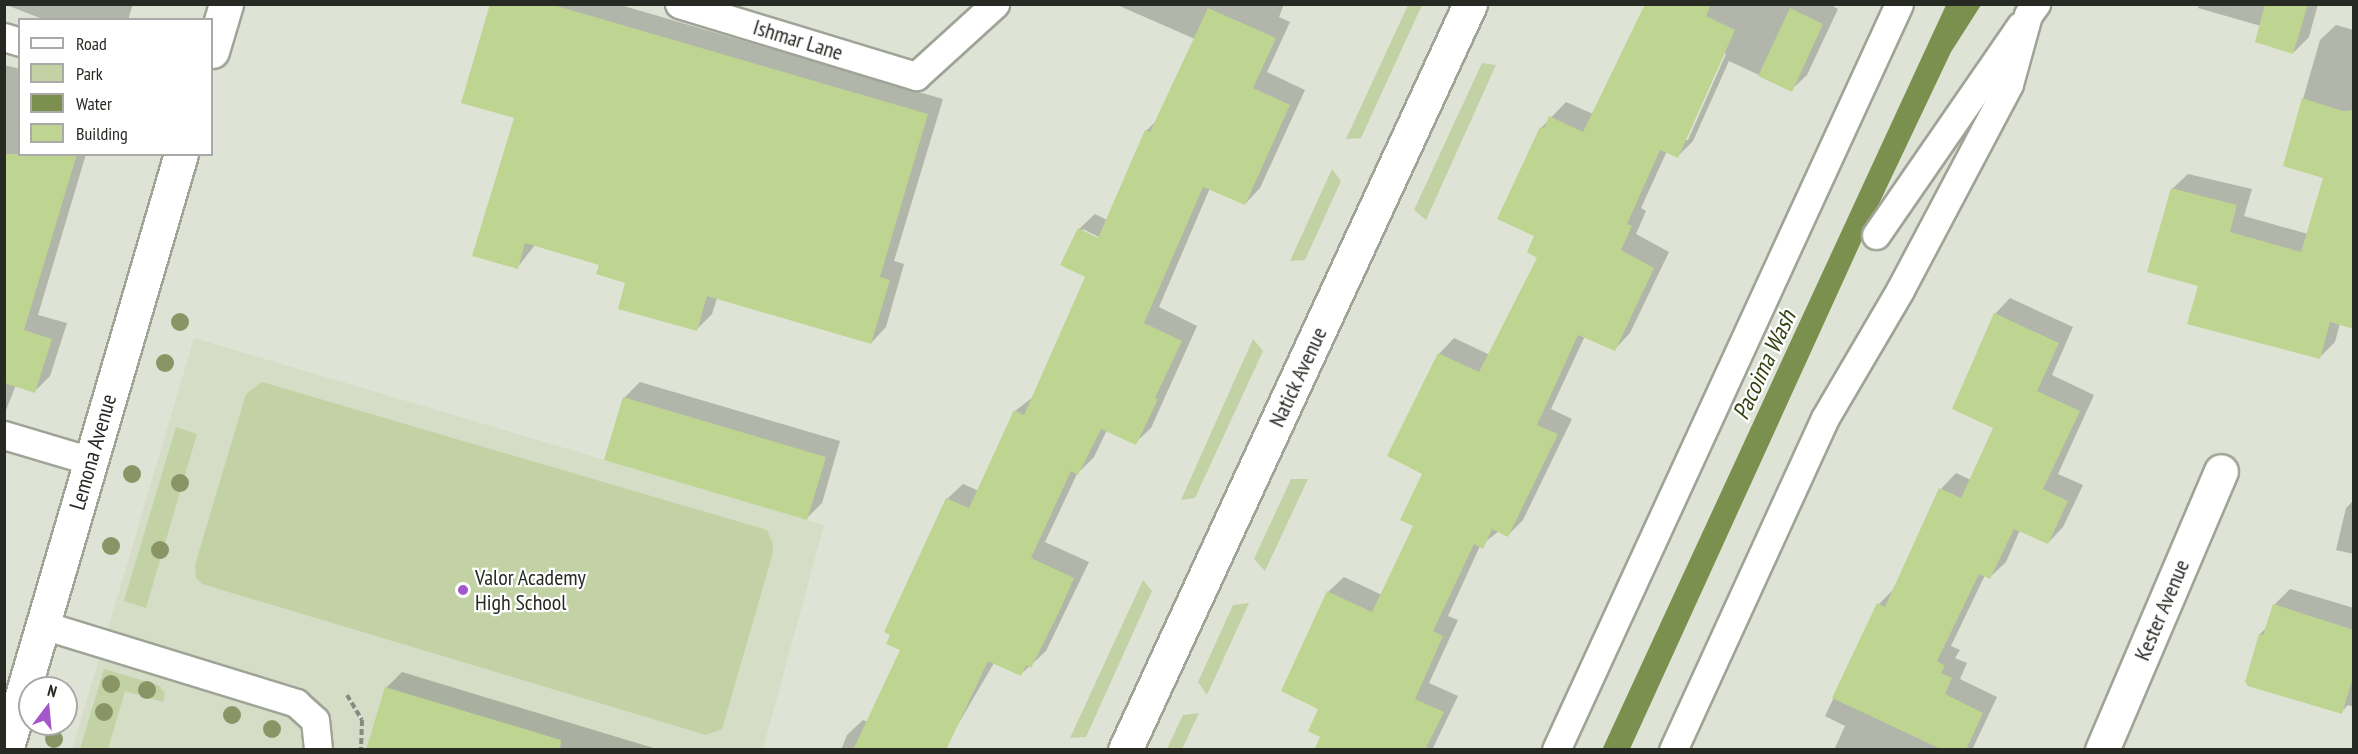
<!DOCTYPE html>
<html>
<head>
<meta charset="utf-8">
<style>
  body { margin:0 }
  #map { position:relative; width:2358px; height:754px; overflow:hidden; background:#dee3d5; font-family:"PT Sans Narrow",sans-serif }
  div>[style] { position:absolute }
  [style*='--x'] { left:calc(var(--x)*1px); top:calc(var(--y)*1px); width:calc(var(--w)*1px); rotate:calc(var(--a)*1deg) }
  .built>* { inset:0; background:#d5ddc7 }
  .green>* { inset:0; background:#c2d2a4 }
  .water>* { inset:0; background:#7b904f }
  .shadow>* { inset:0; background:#0003 }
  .building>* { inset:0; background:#bed591 }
  .path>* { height:4px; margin-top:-2px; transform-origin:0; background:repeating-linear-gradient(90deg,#878a80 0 6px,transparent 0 9px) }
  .roads { filter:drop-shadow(2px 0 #9fa497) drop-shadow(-2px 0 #9fa497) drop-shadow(0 2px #9fa497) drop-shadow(0 -2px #9fa497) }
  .lane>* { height:27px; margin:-13.5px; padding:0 13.5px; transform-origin:13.5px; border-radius:13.5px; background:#fff }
  .street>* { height:33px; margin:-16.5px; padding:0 16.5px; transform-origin:16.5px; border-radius:16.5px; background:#fff }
  .trees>* { width:18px; height:18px; margin:-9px; border-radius:50%; background:#899565 }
  .dots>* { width:16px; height:16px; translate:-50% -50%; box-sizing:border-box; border:3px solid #fff; border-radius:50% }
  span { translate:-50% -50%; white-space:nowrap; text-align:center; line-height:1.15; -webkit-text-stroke:4.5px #fff; paint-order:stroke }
  .street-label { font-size:22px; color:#272923 }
  .poi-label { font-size:22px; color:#272923 }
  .left { translate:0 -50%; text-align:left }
  .water-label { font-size:24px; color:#344110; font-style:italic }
  .frame { position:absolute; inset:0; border:6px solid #272923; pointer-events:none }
  .legend { position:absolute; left:18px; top:18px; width:195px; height:138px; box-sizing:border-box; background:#fff; border:2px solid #a9a9a7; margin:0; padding:8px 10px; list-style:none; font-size:18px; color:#272923 }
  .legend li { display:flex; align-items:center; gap:12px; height:30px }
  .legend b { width:30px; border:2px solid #a9a9a7 }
  .north { position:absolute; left:18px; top:676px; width:60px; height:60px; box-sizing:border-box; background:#fff; border:2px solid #a9a9a7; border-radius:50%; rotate:16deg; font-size:16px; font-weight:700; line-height:24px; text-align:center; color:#272923 }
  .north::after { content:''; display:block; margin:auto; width:21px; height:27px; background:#a258cb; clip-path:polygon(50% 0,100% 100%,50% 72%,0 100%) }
</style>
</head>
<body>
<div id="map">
  <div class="built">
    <div style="clip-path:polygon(194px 338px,824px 525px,763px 749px,72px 750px)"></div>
  </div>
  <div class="green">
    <div style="clip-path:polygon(1408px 5px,1422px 5px,1361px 138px,1346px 139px)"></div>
    <div style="clip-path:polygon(1482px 63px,1496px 65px,1426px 220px,1414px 210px)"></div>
    <div style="clip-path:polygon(1332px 169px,1341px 181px,1305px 260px,1290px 261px)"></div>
    <div style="clip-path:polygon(1253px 339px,1263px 351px,1195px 498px,1181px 500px)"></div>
    <div style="clip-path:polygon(262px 382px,767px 530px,773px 544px,772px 556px,722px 729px,706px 735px,202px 584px,196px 578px,195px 565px,246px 394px)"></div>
    <div style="clip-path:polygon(176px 427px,197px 434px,146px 608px,124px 601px)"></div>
    <div style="clip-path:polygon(1291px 479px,1308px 479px,1265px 571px,1254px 559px)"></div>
    <div style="clip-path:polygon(1143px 580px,1152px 591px,1086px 737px,1070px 738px)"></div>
    <div style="clip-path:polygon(1249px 603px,1207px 695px,1198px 682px,1233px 605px)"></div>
    <div style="clip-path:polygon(104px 669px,158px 685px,165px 693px,163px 702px,125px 691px,108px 749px,80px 749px)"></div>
    <div style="clip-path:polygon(1199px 713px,1182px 749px,1167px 749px,1183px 715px)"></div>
  </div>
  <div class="water">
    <div style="clip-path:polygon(1946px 5px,1981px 5px,1951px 52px,1867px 229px,1630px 749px,1602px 750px)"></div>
  </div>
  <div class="shadow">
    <div style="clip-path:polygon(4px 4px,133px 4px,128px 20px,45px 20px)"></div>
    <div style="clip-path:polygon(492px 4px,617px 4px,943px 99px,894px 261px,904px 264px,886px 327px,871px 343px,717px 298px,712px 314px,696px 330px,601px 264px,535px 245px,517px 268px,516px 117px)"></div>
    <div style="clip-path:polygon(evenodd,1115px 4px,1284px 4px,1279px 17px,1290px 22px,1267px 72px,1305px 90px,1260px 188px,1245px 204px,1210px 188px,1159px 307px,1197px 326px,1151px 428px,1135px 443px,1107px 430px,1094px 457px,1077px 474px,1045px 542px,1089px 562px,1046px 651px,1020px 675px,994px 663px,943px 750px,841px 750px,847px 735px,863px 720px,868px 722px,902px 649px,947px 499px,963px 484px,979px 491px,1015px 411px,1033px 397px,1087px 277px,1079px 229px,1095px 214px,1107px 220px,1146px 131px,1157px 120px,1195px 39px,1115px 4px,1083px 229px,1105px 240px,1104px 243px,1083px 233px,1083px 229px)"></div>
    <div style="clip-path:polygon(evenodd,1646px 4px,1829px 4px,1838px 9px,1807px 75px,1791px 90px,1729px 61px,1693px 141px,1678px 156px,1667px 151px,1641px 208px,1646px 211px,1636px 234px,1669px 252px,1630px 333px,1615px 349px,1585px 336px,1551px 409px,1572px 419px,1523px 520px,1508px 535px,1499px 531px,1480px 546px,1448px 616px,1458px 620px,1429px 683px,1458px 696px,1432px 750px,1316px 750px,1322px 736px,1328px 592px,1344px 577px,1382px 595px,1415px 525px,1439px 354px,1454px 338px,1490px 355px,1539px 257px,1536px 236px,1541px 128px,1566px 102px,1593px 114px,1646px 4px,1723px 52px,1726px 54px,1688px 140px,1685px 140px,1723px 52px)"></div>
    <div style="clip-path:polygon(2199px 4px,2318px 4px,2309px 37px,2294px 52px,2256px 41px,2261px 26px,2198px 8px)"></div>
    <div style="clip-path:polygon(2336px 25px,2354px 30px,2354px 327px,2340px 323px,2335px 342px,2319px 358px,2200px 285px,2172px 189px,2188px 174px,2252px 189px,2244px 216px,2308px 234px,2325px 177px,2284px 165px,2320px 40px)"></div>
    <div style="clip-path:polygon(4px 65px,20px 69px,20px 154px,86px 154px,38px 315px,67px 323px,50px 376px,35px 391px,16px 385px,4px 415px)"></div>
    <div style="clip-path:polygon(2010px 298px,2073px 327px,2052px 375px,2094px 395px,2058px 474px,2083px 485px,2063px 527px,2048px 543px,2020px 530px,2006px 562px,1990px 577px,1985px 575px,1951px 646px,1960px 650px,1955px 658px,1967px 663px,1960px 679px,1997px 697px,1972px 750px,1834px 750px,1845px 726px,1825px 716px,1879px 604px,1895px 588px,1941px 489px,1956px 473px,1971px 480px,1995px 427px,1995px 314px)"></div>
    <div style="clip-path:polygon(640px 382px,840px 441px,822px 503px,806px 519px,624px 398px)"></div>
    <div style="clip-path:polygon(2354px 500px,2354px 554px,2336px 550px,2346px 508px)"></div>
    <div style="clip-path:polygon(2290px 589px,2354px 608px,2354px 707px,2348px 705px,2341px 712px,2260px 634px,2267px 627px,2274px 605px)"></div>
    <div style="clip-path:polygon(402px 672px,660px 750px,368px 750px,386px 688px)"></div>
  </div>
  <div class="building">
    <div style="clip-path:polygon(490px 4px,550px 4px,928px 114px,880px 277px,890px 280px,871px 344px,707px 296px,697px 331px,618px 309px,625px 283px,596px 274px,599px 265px,525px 243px,518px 269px,472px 256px,514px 118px,461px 103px)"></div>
    <div style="clip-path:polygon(1645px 4px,1711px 4px,1706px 16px,1735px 30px,1678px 158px,1660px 150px,1627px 224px,1632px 226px,1621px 250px,1654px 268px,1615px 351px,1578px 335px,1537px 425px,1558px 434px,1508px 537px,1492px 529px,1483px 549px,1474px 544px,1433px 631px,1443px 636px,1415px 699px,1444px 712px,1425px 750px,1314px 750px,1320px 737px,1308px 731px,1318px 709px,1281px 691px,1327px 591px,1372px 612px,1413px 526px,1400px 520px,1422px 474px,1387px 456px,1438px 353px,1479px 372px,1537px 258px,1527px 252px,1534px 236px,1497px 219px,1540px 127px,1544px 128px,1549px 116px,1583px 132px)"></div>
    <div style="clip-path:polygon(2265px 4px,2308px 4px,2293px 54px,2255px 42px)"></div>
    <div style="clip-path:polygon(1208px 8px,1276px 38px,1253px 88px,1290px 105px,1245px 205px,1203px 187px,1144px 323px,1182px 341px,1155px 398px,1158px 399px,1136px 445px,1101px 429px,1078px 475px,1071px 471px,1031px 558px,1074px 578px,1059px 612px,1031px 668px,1026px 665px,1021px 676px,988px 661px,946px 750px,853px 750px,900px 650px,886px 644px,890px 635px,884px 632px,946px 498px,969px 508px,1014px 410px,1024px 415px,1085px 277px,1060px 265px,1078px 228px,1098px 238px,1145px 130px,1150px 132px)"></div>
    <div style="clip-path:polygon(1790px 8px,1823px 24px,1792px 92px,1758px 76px)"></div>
    <div style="clip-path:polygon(2302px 98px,2343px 111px,2354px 110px,2354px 329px,2330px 322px,2320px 359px,2187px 324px,2198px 286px,2147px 272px,2171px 188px,2237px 205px,2230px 232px,2301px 252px,2323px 178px,2283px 166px)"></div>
    <div style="clip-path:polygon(4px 154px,77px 154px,24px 330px,52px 339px,35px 393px,4px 383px)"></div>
    <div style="clip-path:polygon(1994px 313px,2059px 343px,2037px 391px,2080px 411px,2043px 489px,2068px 501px,2048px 544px,2014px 529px,1990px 579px,1979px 574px,1937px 661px,1945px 666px,1941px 673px,1952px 678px,1945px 694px,1983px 713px,1966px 750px,1943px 750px,1832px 698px,1877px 603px,1885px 607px,1939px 488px,1961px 498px,1993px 428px,1952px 409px)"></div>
    <div style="clip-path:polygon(623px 397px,826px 457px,807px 520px,604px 460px)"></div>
    <div style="clip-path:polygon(2273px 604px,2354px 630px,2354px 674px,2342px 714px,2248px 686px,2245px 682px,2259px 634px,2263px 635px)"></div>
    <div style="clip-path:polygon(385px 687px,561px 740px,560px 750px,366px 750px)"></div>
  </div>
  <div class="path">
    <div style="--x:347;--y:695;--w:29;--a:59"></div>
    <div style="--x:362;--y:720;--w:30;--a:92"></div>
  </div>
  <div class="roads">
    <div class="lane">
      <div style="--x:679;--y:4;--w:248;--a:16.9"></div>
      <div style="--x:916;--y:76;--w:107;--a:-42.3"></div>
      <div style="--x:4;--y:37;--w:17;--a:17"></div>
      <div style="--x:1876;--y:235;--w:254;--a:-55.4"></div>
      <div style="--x:4;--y:435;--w:91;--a:16.6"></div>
      <div style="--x:43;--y:625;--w:265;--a:17.1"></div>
      <div style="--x:296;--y:703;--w:25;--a:42"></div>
      <div style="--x:315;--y:720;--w:30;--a:84"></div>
      <div style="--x:1556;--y:750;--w:821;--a:-65.31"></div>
      <div style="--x:1673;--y:750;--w:365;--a:-65.4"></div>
      <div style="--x:1825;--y:418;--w:148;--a:-59.6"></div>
      <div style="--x:1900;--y:290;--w:233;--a:-62.1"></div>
      <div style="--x:2009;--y:84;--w:72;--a:-74.6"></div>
      <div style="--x:2028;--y:15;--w:14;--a:-54"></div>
    </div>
    <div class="street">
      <div style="--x:212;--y:51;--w:49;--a:-73.4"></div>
      <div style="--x:6;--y:750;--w:621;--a:-73.64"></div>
      <div style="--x:1125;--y:750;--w:822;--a:-65.18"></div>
      <div style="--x:2102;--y:750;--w:303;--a:-66.9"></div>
    </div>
  </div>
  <div class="trees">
    <div style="left:180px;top:322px"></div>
    <div style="left:165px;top:363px"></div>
    <div style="left:132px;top:474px"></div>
    <div style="left:180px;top:483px"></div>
    <div style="left:111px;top:546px"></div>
    <div style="left:160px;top:550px"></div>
    <div style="left:111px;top:684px"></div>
    <div style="left:147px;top:690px"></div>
    <div style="left:104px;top:712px"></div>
    <div style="left:232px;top:715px"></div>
    <div style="left:272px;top:729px"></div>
    <div style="left:54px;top:739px"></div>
  </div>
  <div class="dots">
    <div style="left:463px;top:590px;background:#a258cb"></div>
  </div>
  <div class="street-label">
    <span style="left:798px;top:40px;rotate:17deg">Ishmar Lane</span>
    <span style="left:1298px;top:377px;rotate:-65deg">Natick Avenue</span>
    <span style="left:93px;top:452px;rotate:-74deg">Lemona Avenue</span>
    <span style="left:2162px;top:610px;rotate:-67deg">Kester Avenue</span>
  </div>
  <div class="poi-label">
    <span class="left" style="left:475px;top:590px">Valor Academy<br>High School</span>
  </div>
  <div class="water-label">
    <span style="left:1764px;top:365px;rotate:-65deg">Pacoima Wash</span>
  </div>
  <div class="frame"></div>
  <ul class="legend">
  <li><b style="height:8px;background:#fff"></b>Road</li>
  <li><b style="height:16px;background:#c2d2a4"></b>Park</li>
  <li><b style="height:16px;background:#7b904f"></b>Water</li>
  <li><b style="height:16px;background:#bed591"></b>Building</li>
  </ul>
  <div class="north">N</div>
</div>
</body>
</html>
